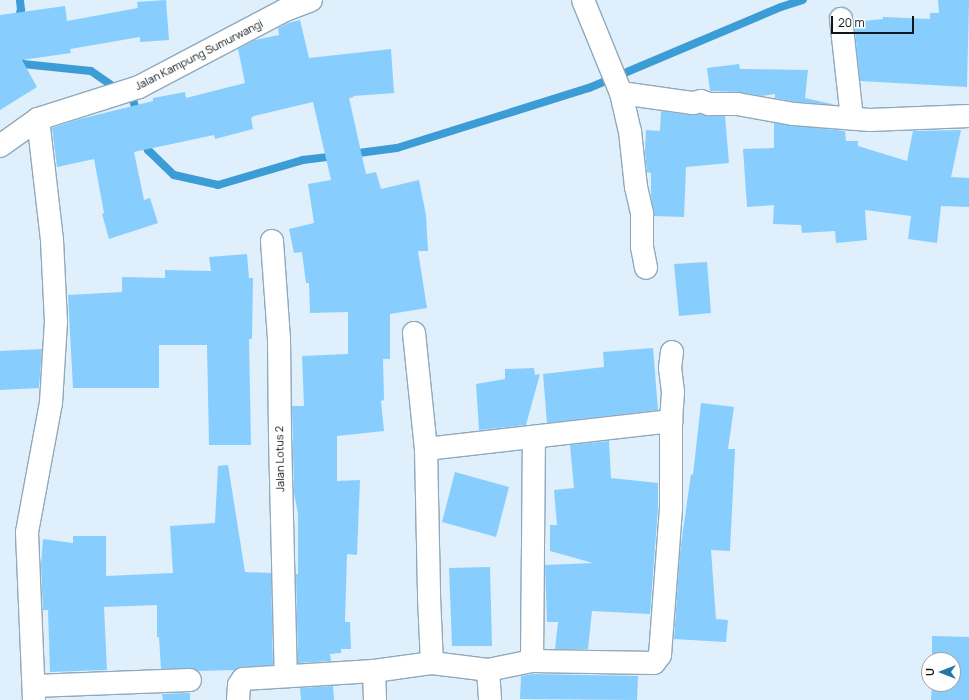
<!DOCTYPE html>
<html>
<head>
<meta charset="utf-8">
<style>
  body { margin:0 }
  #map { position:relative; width:969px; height:700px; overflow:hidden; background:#dfeffb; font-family:Manrope,sans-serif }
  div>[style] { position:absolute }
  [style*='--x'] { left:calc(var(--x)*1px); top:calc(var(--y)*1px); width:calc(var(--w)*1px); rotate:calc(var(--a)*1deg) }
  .stream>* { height:8px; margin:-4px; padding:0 4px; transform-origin:4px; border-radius:4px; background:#3c9cd6 }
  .building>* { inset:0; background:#87cefe }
  .roads { filter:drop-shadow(1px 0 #8fa9bb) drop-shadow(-1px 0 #8fa9bb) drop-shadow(0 1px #8fa9bb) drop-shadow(0 -1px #8fa9bb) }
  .minor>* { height:22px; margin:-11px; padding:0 11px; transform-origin:11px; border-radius:11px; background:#fff }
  span { translate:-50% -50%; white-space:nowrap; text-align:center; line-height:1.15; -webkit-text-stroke:4px #fff; paint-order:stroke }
  .street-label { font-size:11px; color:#0c161c }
  .north { position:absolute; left:921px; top:652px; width:40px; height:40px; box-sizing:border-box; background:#fff; border:1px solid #9ea2a4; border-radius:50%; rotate:270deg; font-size:11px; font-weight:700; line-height:16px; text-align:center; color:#0c161c }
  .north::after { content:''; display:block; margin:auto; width:14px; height:18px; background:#2176a6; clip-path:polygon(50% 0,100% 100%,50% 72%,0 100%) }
  .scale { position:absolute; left:831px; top:16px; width:83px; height:18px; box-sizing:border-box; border:2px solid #0c161c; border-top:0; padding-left:5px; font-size:12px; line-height:14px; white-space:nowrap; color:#0c161c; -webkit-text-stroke:3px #fff; paint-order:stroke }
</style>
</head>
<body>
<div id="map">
  <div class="stream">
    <div style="--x:17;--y:21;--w:12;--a:-70"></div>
    <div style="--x:21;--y:10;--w:10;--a:-96"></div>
    <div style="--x:17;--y:58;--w:8;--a:45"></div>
    <div style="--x:23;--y:64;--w:68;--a:5.9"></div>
    <div style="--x:91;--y:71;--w:51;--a:34.6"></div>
    <div style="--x:133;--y:100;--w:17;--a:73"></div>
    <div style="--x:144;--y:138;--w:13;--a:72"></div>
    <div style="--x:148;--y:150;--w:36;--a:44"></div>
    <div style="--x:174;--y:175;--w:45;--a:12.8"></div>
    <div style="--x:218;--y:185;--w:89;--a:-16.4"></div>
    <div style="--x:303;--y:160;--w:32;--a:-7"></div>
    <div style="--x:351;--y:154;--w:46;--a:-7.4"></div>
    <div style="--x:397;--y:148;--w:201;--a:-17.4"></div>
    <div style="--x:589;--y:88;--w:208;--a:-22.9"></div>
    <div style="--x:781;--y:7;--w:23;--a:-18"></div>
  </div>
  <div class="building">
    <div style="clip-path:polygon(166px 0,169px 40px,140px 42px,140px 37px,70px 49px,71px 53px,22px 60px,37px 87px,0 110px,0 15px,65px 6px,67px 21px,138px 8px,137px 2px)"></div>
    <div style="clip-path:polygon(938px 0,969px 0,967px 87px,860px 81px,854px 22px,883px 19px,883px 17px,930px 19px,930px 13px,939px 13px)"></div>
    <div style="clip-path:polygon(300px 20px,309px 58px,391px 49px,394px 93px,353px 96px,354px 97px,349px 98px,366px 174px,376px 172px,381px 189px,419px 180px,426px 215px,428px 251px,418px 251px,427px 308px,390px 314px,390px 359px,383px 359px,384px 400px,381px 401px,384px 431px,337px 436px,337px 481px,360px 480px,357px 555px,347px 554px,345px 622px,350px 622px,351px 649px,341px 649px,341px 653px,330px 654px,331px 661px,298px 663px,296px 574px,298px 574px,298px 514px,294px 493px,292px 406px,304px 406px,302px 356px,348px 354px,348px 312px,310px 313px,309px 283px,306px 283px,302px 252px,294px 253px,289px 229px,314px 223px,308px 184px,331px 180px,313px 102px,254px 116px,251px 118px,253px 129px,215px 139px,214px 135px,134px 152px,144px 200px,150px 198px,158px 223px,109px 239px,102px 214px,104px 213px,94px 159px,57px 167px,52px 128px,80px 119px,153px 101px,153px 98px,185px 92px,186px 98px,245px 83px,238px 49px,255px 40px,279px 35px,278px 28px,288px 23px)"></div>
    <div style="clip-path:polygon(739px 64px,740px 69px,808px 70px,805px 98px,836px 105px,796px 102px,775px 98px,775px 94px,762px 96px,739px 92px,710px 91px,707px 68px)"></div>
    <div style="clip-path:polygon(661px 111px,691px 115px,700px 114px,709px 116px,725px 116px,729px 163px,686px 167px,684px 217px,654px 216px,651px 195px,651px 173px,647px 172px,645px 151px,646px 130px,660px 131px)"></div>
    <div style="clip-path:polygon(774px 123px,845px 131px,846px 141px,858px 141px,858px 146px,907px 161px,913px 131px,961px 130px,951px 177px,969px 178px,969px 207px,941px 206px,937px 243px,908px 239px,911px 216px,865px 210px,867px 240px,836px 243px,835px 231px,802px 233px,801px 225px,773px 224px,774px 205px,747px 207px,743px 149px,774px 148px)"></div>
    <div style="clip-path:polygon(247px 254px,249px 278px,253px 278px,252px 339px,249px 339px,251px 445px,209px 445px,207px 345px,159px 345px,159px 388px,73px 388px,68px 295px,122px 292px,122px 277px,165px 278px,165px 270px,211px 271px,209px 257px)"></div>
    <div style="clip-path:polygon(707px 262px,711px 313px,679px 316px,674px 264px)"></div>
    <div style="clip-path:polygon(653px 348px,658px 410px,547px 423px,543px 374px,604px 367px,603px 352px)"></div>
    <div style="clip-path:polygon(42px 349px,39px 388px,0 390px,0 351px)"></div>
    <div style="clip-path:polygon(534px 368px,535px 375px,540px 374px,526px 425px,479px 430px,476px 384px,505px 379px,505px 369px)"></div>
    <div style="clip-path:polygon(701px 403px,734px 407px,728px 449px,735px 449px,730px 551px,711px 550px,716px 619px,728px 620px,726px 642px,674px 639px,680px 552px,691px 474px,693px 475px)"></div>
    <div style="clip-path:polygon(609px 441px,611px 478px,658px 483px,658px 508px,650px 614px,592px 611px,588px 649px,555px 649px,558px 622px,547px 622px,545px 565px,593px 563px,550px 551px,550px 525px,557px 525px,554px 490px,574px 488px,570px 445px)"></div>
    <div style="clip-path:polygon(228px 465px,245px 572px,271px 573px,273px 665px,242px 667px,235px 670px,198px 671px,190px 668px,161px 669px,159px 637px,157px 637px,157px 605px,104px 607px,107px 670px,50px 672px,48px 610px,43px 610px,41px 564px,43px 539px,73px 543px,73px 536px,106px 536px,106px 576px,173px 573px,170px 526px,215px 523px,218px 466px)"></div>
    <div style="clip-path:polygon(455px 472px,509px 487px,496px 537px,442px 522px)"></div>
    <div style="clip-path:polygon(490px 567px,492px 646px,452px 646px,449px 568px)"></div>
    <div style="clip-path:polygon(932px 636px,969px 637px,969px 700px,931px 700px,932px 684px,953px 684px,953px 660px,932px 660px)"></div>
    <div style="clip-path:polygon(533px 674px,638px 676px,637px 700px,520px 699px,521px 676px)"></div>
    <div style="clip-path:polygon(333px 686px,334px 700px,301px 700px,300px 688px)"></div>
    <div style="clip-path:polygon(190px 693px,190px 700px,163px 700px,162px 694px)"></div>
  </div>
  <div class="roads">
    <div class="minor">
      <div style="--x:583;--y:0;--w:100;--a:67.8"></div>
      <div style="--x:621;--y:93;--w:39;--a:77"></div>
      <div style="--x:630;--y:131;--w:56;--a:83.9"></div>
      <div style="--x:636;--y:187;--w:28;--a:77"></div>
      <div style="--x:642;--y:214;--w:33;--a:90"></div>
      <div style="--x:642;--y:247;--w:21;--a:79"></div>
      <div style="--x:841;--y:19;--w:100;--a:83.7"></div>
      <div style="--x:621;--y:93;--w:73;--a:7.9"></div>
      <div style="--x:693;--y:103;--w:8;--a:-14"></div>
      <div style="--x:701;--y:101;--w:9;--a:21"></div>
      <div style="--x:709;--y:104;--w:28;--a:0"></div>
      <div style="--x:737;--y:104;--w:58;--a:10"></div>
      <div style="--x:794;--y:114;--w:76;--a:4.5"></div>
      <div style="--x:870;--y:120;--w:99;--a:-2.3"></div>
      <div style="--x:0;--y:146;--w:47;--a:-35.4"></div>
      <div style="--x:38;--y:119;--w:106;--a:-17.6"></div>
      <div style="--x:139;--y:87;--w:163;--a:-27.8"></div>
      <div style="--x:283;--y:11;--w:30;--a:-21"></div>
      <div style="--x:272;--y:241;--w:98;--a:85.9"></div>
      <div style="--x:279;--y:339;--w:98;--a:89.4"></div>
      <div style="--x:280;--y:437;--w:239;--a:88.6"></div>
      <div style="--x:414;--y:333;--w:117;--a:84.1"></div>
      <div style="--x:426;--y:449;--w:148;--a:88.8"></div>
      <div style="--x:429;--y:597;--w:66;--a:87.4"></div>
      <div style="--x:426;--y:449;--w:247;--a:-6.5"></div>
      <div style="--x:532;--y:661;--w:223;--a:-89.5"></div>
      <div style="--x:488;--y:670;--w:30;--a:86"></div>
      <div style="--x:374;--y:671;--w:29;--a:88"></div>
      <div style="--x:34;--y:686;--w:156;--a:-2.2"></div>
      <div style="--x:34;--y:700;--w:168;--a:-92.4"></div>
      <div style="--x:27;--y:532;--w:131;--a:-79.5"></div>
      <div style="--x:51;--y:403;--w:81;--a:-86.5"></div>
      <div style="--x:56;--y:322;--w:82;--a:-92.8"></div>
      <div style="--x:52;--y:240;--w:122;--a:-96.6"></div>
      <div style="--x:238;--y:700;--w:15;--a:-86"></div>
      <div style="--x:239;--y:685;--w:7;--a:-56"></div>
      <div style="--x:243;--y:679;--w:131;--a:-3.5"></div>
      <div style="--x:374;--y:671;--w:59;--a:-7.9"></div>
      <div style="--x:432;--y:663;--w:56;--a:7.1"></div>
      <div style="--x:488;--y:670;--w:45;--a:-11.6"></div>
      <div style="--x:532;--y:661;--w:122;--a:0.9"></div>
      <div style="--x:654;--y:663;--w:10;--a:-53"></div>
      <div style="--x:660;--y:655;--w:147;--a:-85.7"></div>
      <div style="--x:671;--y:508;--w:87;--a:-90"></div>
      <div style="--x:671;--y:421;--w:29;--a:-86"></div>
      <div style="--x:673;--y:392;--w:24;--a:-97"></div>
      <div style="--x:670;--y:368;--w:16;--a:-83"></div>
    </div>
  </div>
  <div class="street-label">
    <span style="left:199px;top:55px;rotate:-27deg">Jalan Kampung Sumurwangi</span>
    <span style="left:280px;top:459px;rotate:-91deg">Jalan Lotus 2</span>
  </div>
  <div class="north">U</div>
  <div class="scale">20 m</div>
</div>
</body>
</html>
